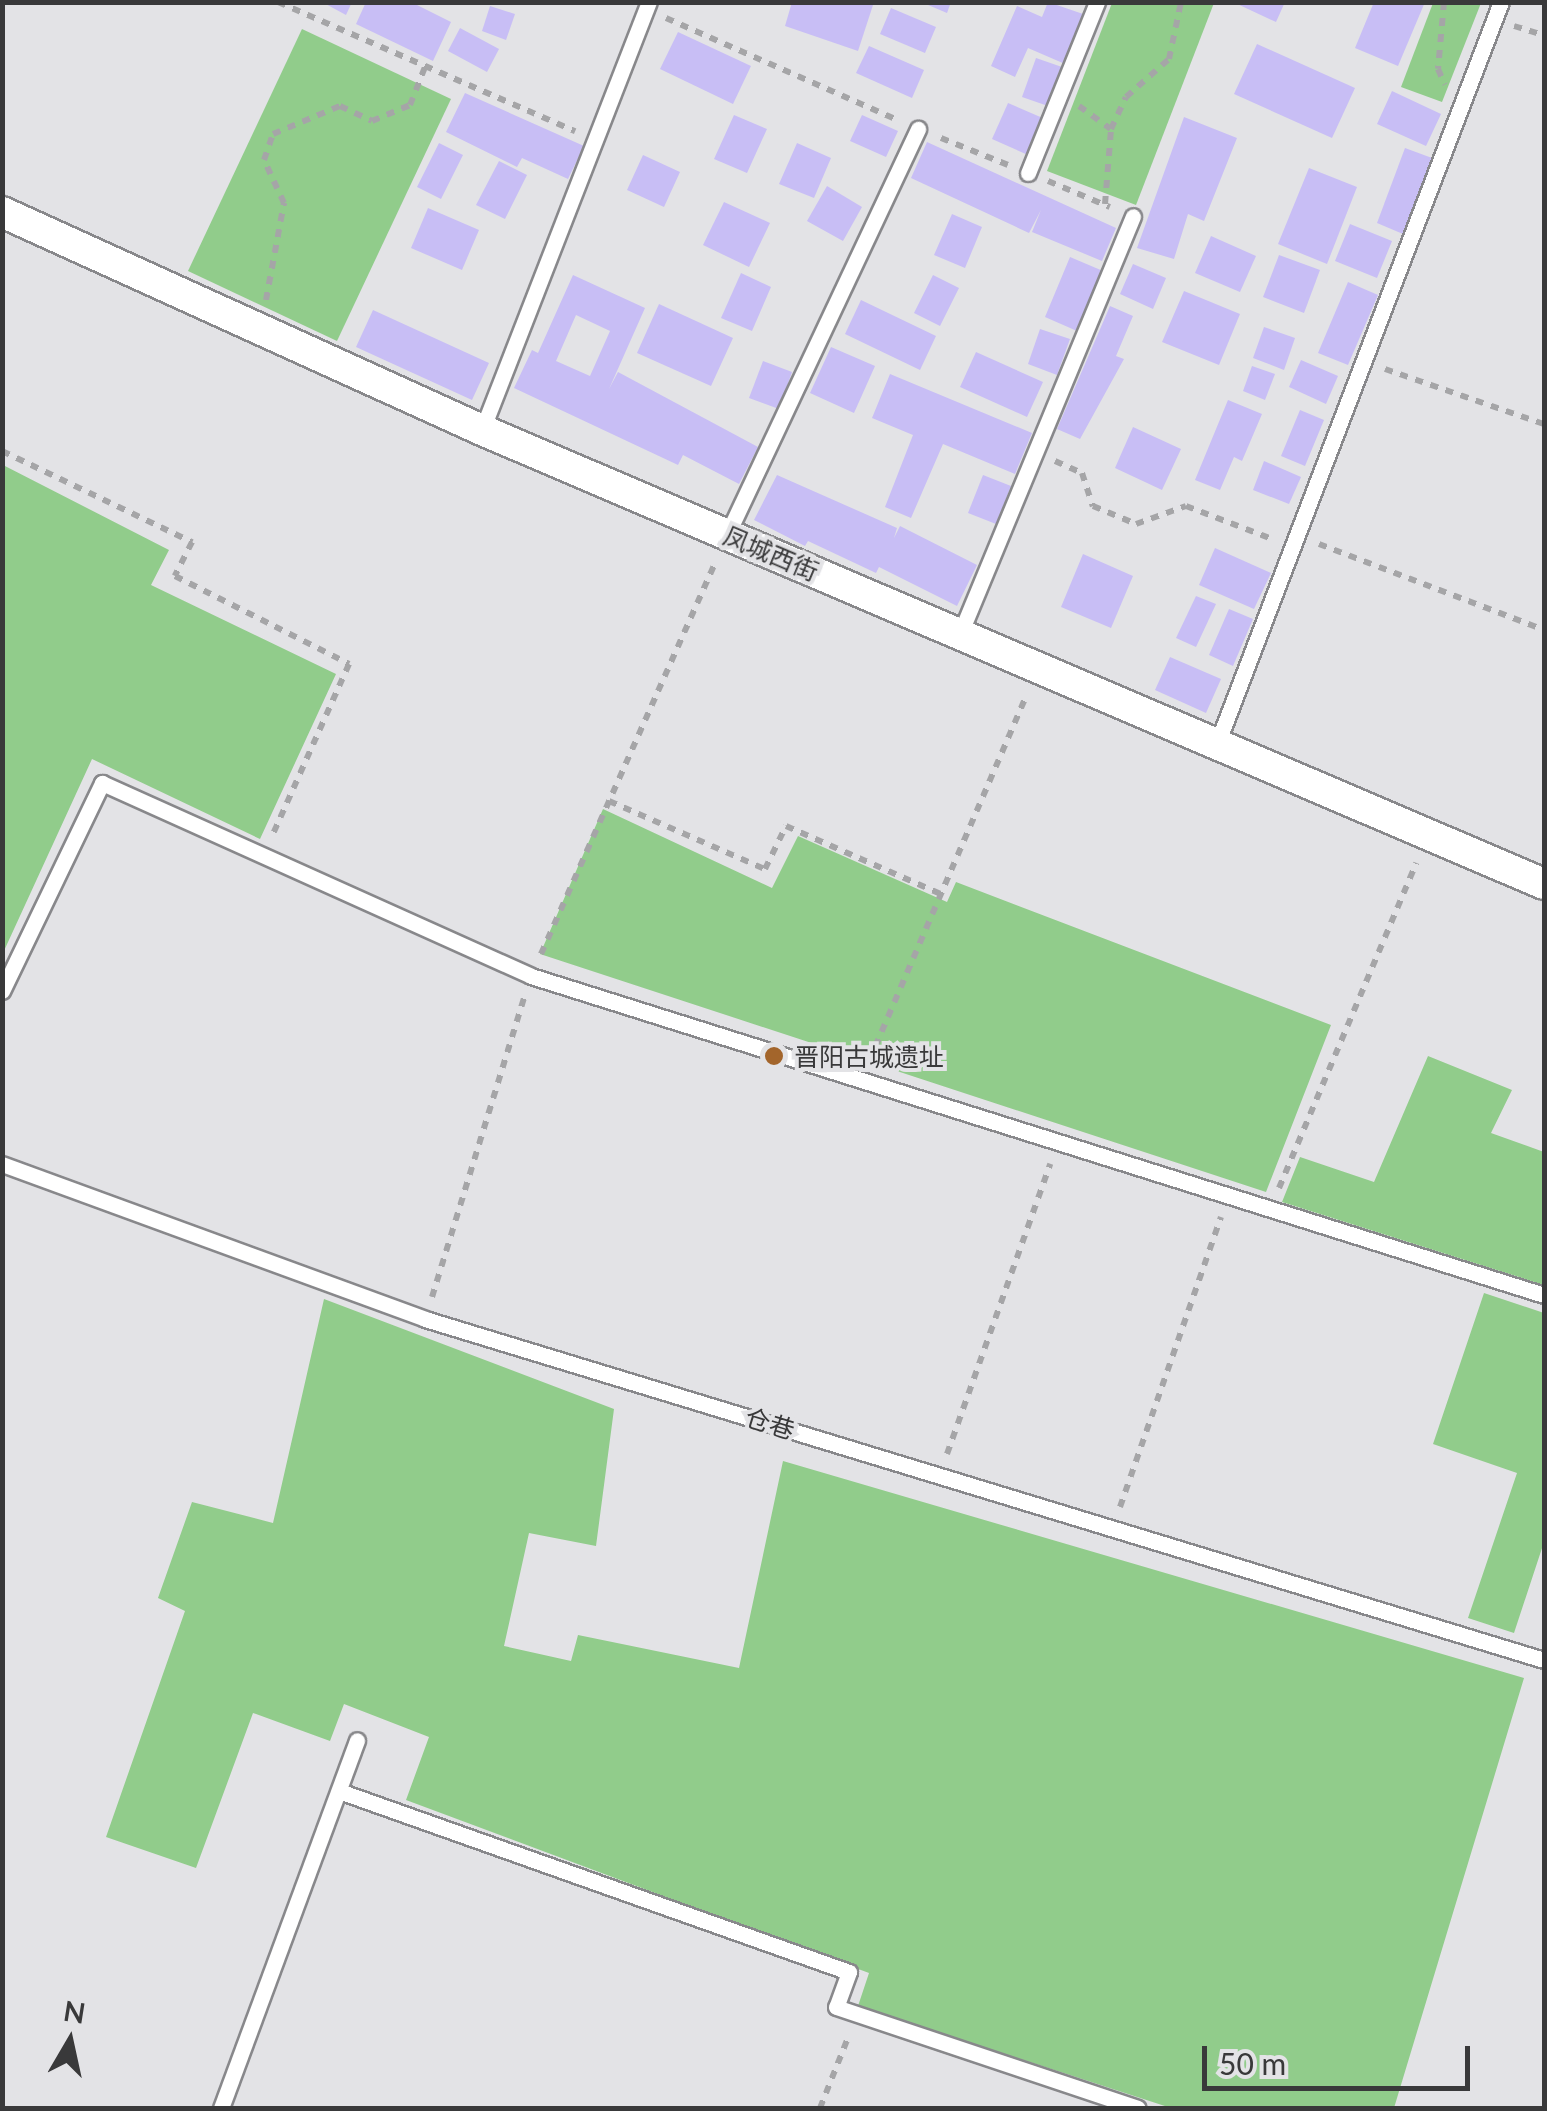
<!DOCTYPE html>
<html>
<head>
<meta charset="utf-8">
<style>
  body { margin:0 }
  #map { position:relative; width:1547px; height:2111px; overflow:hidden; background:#e3e3e6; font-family:Lato,"Noto Sans SC",sans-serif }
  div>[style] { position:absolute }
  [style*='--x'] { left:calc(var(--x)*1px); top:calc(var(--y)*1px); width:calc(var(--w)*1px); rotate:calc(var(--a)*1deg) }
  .green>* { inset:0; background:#91cc8b }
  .building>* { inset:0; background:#c8bef5 }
  .path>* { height:6px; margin-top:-3px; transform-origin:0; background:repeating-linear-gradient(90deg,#a5a5a7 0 8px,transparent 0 16px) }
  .roads { filter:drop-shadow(2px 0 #88888b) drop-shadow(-2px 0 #88888b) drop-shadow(0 2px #88888b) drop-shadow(0 -2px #88888b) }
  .lane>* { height:15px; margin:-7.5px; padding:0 7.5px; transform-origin:7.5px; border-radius:7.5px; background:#fff }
  .street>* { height:30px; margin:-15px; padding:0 15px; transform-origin:15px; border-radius:15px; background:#fff }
  .dots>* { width:28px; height:28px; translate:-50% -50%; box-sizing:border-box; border:5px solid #e3e3e6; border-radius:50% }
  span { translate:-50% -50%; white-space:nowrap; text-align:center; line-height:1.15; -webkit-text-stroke:8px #e3e3e6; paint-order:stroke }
  .street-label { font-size:25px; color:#39393a }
  .poi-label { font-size:25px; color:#39393a }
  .left { translate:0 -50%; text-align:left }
  .frame { position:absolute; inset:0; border:5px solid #39393a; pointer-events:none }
  .north { position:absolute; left:20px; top:1991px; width:100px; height:100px; -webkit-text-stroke:8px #e3e3e6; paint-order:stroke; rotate:9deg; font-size:28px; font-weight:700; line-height:40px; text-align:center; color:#39393a }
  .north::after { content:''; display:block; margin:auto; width:35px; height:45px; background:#39393a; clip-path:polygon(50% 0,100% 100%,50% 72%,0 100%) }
  .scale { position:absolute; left:1202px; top:2046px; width:268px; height:45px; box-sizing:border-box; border:5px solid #39393a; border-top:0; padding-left:12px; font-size:30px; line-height:35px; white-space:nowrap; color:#39393a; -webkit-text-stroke:8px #e3e3e6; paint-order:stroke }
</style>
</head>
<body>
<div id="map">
  <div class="green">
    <div style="clip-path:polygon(1112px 3px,1214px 3px,1136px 205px,1047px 171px)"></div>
    <div style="clip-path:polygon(1433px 3px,1481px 3px,1442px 102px,1401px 87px)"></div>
    <div style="clip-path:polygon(302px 29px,451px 99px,337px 341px,188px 271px)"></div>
    <div style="clip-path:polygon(3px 465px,169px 550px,151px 585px,336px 674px,260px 839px,92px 759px,3px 953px)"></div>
    <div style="clip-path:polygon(603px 809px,772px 888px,798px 836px,947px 902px,956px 882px,1331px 1025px,1266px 1192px,540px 954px)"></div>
    <div style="clip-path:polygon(1428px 1056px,1512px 1090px,1491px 1133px,1544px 1152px,1544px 1285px,1282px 1202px,1300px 1157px,1374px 1182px)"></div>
    <div style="clip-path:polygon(1484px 1293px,1544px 1313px,1544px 1542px,1514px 1633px,1468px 1618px,1517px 1473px,1433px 1444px)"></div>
    <div style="clip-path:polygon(324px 1299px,614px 1409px,596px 1546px,529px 1533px,504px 1646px,571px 1661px,578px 1635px,739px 1668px,783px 1461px,1524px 1678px,1394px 2108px,1171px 2108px,858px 2006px,869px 1973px,406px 1800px,429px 1737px,344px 1704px,330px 1741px,253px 1713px,196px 1868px,106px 1837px,185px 1611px,158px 1598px,192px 1502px,273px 1523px)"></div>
  </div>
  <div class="building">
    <div style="clip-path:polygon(322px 2px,352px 2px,346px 15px)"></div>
    <div style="clip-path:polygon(366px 2px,411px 2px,451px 22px,433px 61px,356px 24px)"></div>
    <div style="clip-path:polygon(792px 2px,874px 2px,858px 51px,785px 26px)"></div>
    <div style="clip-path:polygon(921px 2px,951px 2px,947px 13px)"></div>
    <div style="clip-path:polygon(1048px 2px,1086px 15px,1065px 64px,1028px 48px,1015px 77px,991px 66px,1017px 6px,1042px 17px)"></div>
    <div style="clip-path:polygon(1233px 2px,1285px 2px,1276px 22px)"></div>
    <div style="clip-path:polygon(1374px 2px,1425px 2px,1398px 66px,1355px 48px)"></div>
    <div style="clip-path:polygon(490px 6px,515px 14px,506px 40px,482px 31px)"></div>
    <div style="clip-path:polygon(891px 8px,936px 27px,925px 53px,880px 34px)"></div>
    <div style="clip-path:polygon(460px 28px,499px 49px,487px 72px,448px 51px)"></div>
    <div style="clip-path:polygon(678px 32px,751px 66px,733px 104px,660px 69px)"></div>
    <div style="clip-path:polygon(1257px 44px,1355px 88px,1332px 138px,1234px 94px)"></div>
    <div style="clip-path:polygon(869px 46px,924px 70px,912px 98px,856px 73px)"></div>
    <div style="clip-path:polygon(1036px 58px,1062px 67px,1048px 106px,1022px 97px)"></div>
    <div style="clip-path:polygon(1392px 91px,1441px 114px,1426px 146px,1377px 124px)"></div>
    <div style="clip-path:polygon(465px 93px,584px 146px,568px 179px,522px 158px,517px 167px,446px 132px)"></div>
    <div style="clip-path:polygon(1008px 103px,1045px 119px,1028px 155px,992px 139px)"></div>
    <div style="clip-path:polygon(734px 115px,767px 129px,747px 173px,714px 159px)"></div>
    <div style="clip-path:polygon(862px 115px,898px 131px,886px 157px,850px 141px)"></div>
    <div style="clip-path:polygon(1184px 117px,1237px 138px,1204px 221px,1188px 214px,1174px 259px,1137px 248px)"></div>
    <div style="clip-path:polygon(927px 142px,1116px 228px,1102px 261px,1032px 232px,1041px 210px,1029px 233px,911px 178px)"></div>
    <div style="clip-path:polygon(439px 143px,463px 155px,441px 199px,417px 187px)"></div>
    <div style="clip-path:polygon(797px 143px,831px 158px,814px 198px,779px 184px)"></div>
    <div style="clip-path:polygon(1405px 148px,1432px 158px,1403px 234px,1377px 223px)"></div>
    <div style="clip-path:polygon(643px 155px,680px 172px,664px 207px,627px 190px)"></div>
    <div style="clip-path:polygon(499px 161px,527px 175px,505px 219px,476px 205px)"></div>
    <div style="clip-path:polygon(1309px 168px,1357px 187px,1327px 264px,1278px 244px)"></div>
    <div style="clip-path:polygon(827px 186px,862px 207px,843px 241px,807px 221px)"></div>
    <div style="clip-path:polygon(724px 202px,770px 223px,749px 267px,703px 245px)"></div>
    <div style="clip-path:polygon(428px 208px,479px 230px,462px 270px,411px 248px)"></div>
    <div style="clip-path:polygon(952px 214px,982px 227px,965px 268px,934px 255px)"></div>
    <div style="clip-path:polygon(1350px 224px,1392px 241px,1377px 278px,1335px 261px)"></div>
    <div style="clip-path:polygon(1211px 236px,1256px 256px,1240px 292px,1195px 273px)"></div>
    <div style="clip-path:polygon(1279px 255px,1320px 270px,1304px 313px,1263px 297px)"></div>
    <div style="clip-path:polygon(1070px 257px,1103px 271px,1077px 331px,1045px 317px)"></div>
    <div style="clip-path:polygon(1133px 264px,1166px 278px,1153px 309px,1120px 294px)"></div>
    <div style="clip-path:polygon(741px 273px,771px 287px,752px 331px,721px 318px)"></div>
    <div style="clip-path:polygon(evenodd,573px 275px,645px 308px,609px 389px,618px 372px,758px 447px,739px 484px,683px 455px,678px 465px,514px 388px,532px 350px,538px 353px,573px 275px,576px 315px,610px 331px,590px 376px,556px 361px,576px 315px)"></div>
    <div style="clip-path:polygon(933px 275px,959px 288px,940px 326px,914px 313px)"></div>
    <div style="clip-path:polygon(1348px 282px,1378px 295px,1348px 365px,1318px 353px)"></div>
    <div style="clip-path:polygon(1184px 291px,1240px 314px,1219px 365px,1162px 342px)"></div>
    <div style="clip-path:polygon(861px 300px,936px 336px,920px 370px,845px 334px)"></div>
    <div style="clip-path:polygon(659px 304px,733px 338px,711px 386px,637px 353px)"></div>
    <div style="clip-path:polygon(1110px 306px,1133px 316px,1116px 356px,1124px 359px,1080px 439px,1057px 429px)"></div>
    <div style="clip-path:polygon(373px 310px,489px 363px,472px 400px,356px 347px)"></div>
    <div style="clip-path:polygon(1264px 327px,1295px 338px,1284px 370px,1253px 358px)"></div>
    <div style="clip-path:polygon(1040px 329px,1070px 339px,1057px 375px,1028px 364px)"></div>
    <div style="clip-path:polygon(831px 347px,875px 366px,854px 413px,810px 393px)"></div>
    <div style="clip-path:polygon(976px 352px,1043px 382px,1027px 417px,960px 387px)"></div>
    <div style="clip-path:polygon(1301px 360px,1338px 376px,1326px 404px,1289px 387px)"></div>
    <div style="clip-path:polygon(763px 361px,792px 372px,779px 409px,749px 398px)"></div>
    <div style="clip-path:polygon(1252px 366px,1275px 374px,1265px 400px,1243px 391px)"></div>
    <div style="clip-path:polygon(890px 374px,1032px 433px,1015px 474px,943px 444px,911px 518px,885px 507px,913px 435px,872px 418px)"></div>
    <div style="clip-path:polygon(1228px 400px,1262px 414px,1242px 461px,1234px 457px,1220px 490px,1195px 480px)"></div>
    <div style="clip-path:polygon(1300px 410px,1324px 420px,1305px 466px,1281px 456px)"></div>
    <div style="clip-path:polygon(1133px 427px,1181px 449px,1162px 490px,1115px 468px)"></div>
    <div style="clip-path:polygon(1264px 461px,1301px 477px,1289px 504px,1253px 490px)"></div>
    <div style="clip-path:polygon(777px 475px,897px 528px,894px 538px,900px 526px,977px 565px,957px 606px,879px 567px,876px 573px,808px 541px,805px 546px,754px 520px)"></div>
    <div style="clip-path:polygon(983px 475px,1011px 486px,996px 524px,968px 513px)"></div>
    <div style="clip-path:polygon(1215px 548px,1271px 573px,1254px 609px,1199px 585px)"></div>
    <div style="clip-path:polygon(1083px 554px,1133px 576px,1111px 628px,1061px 607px)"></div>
    <div style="clip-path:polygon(1196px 596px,1216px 604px,1196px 647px,1176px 638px)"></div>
    <div style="clip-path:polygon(1229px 609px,1253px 619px,1233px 666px,1209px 655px)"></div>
    <div style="clip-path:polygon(1170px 657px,1221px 679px,1206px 713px,1155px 690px)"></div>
  </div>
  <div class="path">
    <div style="--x:278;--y:2;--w:324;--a:23.5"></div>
    <div style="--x:1444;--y:2;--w:67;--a:95.1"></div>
    <div style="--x:1438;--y:69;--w:17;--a:66"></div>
    <div style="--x:666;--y:18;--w:253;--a:23.8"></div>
    <div style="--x:1514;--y:26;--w:31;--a:17"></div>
    <div style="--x:1079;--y:106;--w:39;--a:36"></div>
    <div style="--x:941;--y:138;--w:72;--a:21.9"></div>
    <div style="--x:1048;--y:181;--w:67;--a:22.8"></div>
    <div style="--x:1105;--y:204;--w:75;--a:-85.4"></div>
    <div style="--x:1111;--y:129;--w:35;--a:-65"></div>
    <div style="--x:1126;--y:97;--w:57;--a:-41.5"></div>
    <div style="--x:1169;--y:59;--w:58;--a:-78.1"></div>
    <div style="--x:266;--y:300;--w:99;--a:-79.5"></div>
    <div style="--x:284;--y:203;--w:47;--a:-114.9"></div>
    <div style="--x:264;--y:160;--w:28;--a:-71"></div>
    <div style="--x:273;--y:134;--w:73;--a:-22.7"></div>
    <div style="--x:340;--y:106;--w:35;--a:25"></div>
    <div style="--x:372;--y:121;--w:41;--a:-22.8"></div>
    <div style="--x:410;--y:105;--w:41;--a:-68.5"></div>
    <div style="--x:1385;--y:369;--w:168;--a:19.1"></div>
    <div style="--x:2;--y:451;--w:211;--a:25.6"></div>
    <div style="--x:192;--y:542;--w:38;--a:117"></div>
    <div style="--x:175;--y:576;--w:195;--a:26.8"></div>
    <div style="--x:349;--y:664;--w:188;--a:114.1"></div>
    <div style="--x:1055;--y:461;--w:30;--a:24"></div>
    <div style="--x:1082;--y:473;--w:35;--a:72"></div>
    <div style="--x:1093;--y:506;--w:47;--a:22.7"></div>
    <div style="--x:1136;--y:524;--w:53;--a:-19.8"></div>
    <div style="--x:1186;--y:506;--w:92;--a:21"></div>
    <div style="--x:1319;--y:544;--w:241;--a:20.9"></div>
    <div style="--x:609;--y:801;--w:170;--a:23.6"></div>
    <div style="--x:765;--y:869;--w:48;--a:-64"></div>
    <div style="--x:786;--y:826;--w:169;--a:23.7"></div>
    <div style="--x:541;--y:954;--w:428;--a:-66"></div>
    <div style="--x:869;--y:1061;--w:397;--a:-66.7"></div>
    <div style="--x:1279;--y:1188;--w:353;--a:-67.1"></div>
    <div style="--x:432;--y:1297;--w:313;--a:-72.9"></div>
    <div style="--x:947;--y:1454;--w:308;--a:-70.4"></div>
    <div style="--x:1120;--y:1507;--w:307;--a:-70.8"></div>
    <div style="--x:820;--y:2108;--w:79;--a:-68.3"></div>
  </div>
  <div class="roads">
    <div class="lane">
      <div style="--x:1028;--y:173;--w:184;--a:-68"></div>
      <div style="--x:482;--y:430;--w:459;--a:-68.7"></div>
      <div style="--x:727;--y:535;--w:449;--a:-64.8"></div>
      <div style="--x:960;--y:634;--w:452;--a:-67.5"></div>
      <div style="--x:1217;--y:744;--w:794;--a:-69.06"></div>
      <div style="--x:2;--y:991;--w:231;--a:-64.3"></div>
      <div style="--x:102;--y:783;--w:470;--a:24.2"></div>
      <div style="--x:531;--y:976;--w:1062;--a:17.48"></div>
      <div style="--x:2;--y:1164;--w:451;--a:20.1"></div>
      <div style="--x:425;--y:1319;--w:1170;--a:16.95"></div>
      <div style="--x:339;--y:1791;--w:541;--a:19.54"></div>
      <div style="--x:849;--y:1972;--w:37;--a:110"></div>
      <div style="--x:836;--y:2007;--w:318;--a:18.5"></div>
      <div style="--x:221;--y:2108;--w:392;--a:-69.7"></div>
    </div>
    <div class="street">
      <div style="--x:2;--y:212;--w:527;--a:24.43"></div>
      <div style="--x:482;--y:430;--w:1155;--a:23.15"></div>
    </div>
  </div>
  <div class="dots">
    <div style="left:774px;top:1056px;background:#a3652b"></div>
  </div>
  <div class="street-label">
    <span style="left:771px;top:553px;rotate:23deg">凤城西街</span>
    <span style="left:770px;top:1423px;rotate:17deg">仓巷</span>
  </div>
  <div class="poi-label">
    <span class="left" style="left:794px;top:1056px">晋阳古城遗址</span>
  </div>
  <div class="frame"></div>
  <div class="north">N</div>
  <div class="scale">50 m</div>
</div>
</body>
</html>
